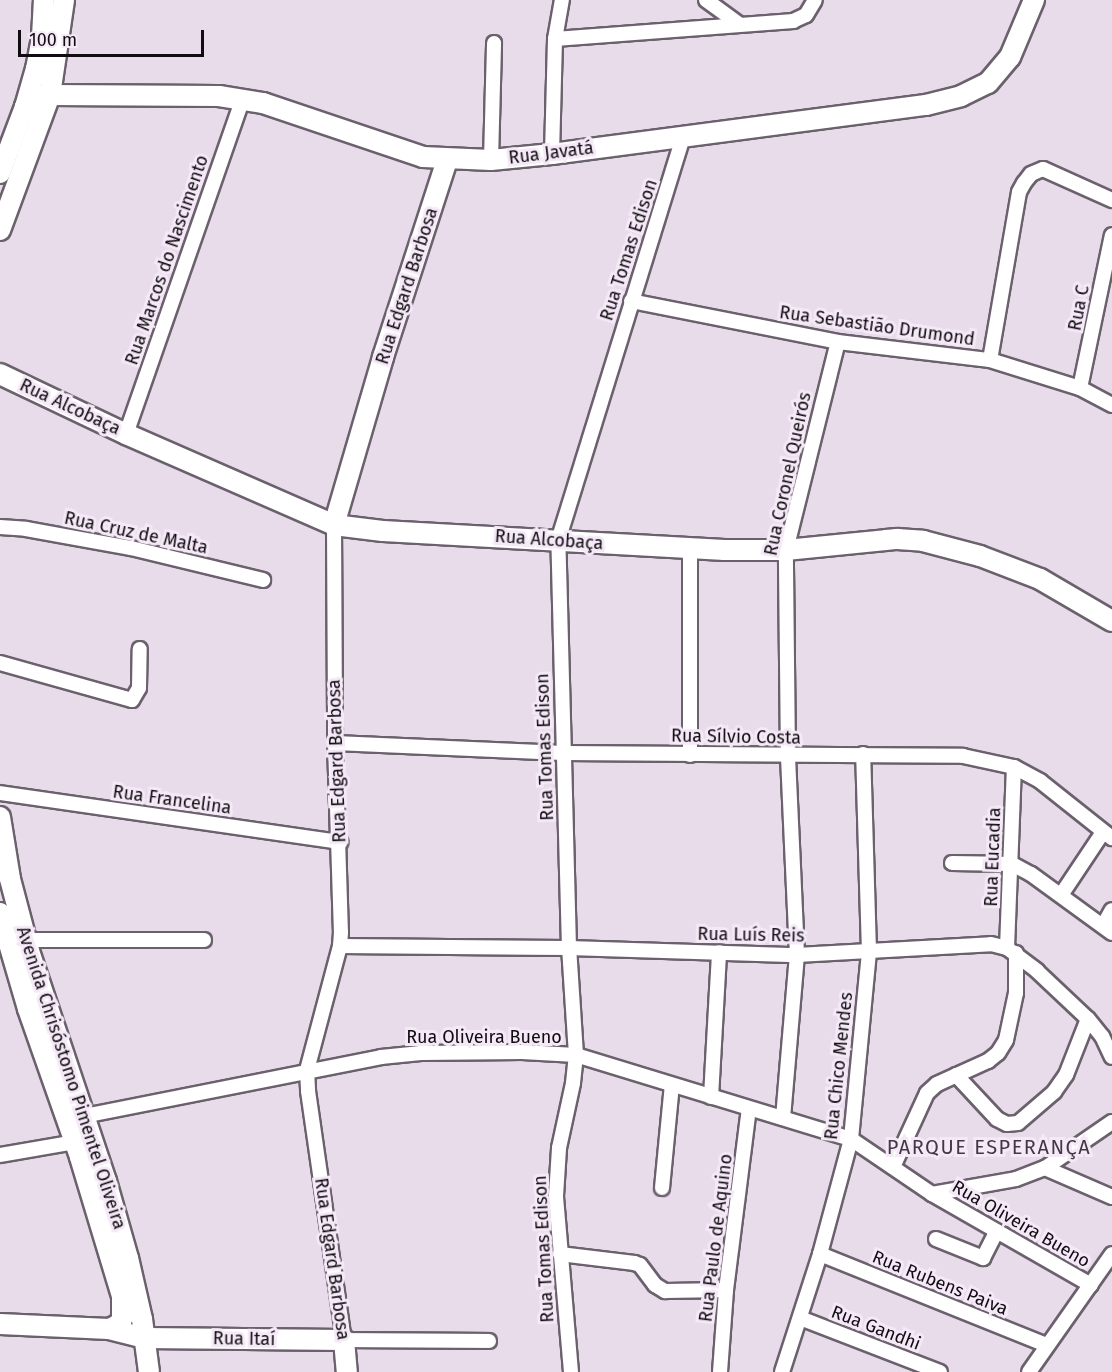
<!DOCTYPE html>
<html>
<head>
<meta charset="utf-8">
<style>
  body { margin:0 }
  #map { position:relative; width:1112px; height:1372px; overflow:hidden; background:#e8dcea; font-family:"Fira Sans",sans-serif }
  div>[style] { position:absolute }
  [style*='--x'] { left:calc(var(--x)*1px); top:calc(var(--y)*1px); width:calc(var(--w)*1px); rotate:calc(var(--a)*1deg) }
  .roads { filter:drop-shadow(2px 0 #6b616d) drop-shadow(-2px 0 #6b616d) drop-shadow(0 2px #6b616d) drop-shadow(0 -2px #6b616d) }
  .street>* { height:14px; margin:-7px; padding:0 7px; transform-origin:7px; border-radius:7px; background:#fff }
  .secondary>* { height:20px; margin:-10px; padding:0 10px; transform-origin:10px; border-radius:10px; background:#fff }
  span { translate:-50% -50%; white-space:nowrap; text-align:center; line-height:1.15; -webkit-text-stroke:6px #f5e9f7; paint-order:stroke }
  .street-label { font-size:18px; color:#100c11 }
  .neighbourhood-label { font-size:20px; color:#423843; letter-spacing:1.5px }
  .scale { position:absolute; left:18px; top:30px; width:186px; height:27px; box-sizing:border-box; border:3px solid #100c11; border-top:0; padding-left:8px; font-size:18px; line-height:21px; white-space:nowrap; color:#100c11; -webkit-text-stroke:4px #f5e9f7; paint-order:stroke }
</style>
</head>
<body>
<div id="map">
  <div class="roads">
    <div class="street">
      <div style="--x:706;--y:0;--w:41;--a:36"></div>
      <div style="--x:555;--y:39;--w:239;--a:-4.3"></div>
      <div style="--x:793;--y:21;--w:14;--a:-25"></div>
      <div style="--x:806;--y:15;--w:17;--a:-59"></div>
      <div style="--x:552;--y:154;--w:115;--a:-88.5"></div>
      <div style="--x:555;--y:39;--w:40;--a:-80"></div>
      <div style="--x:491;--y:160;--w:117;--a:-88.5"></div>
      <div style="--x:631;--y:301;--w:211;--a:11.2"></div>
      <div style="--x:838;--y:342;--w:153;--a:6.8"></div>
      <div style="--x:990;--y:360;--w:94;--a:17.3"></div>
      <div style="--x:1080;--y:388;--w:36;--a:28"></div>
      <div style="--x:990;--y:360;--w:170;--a:-80.2"></div>
      <div style="--x:1019;--y:192;--w:10;--a:-61"></div>
      <div style="--x:1024;--y:183;--w:11;--a:-52"></div>
      <div style="--x:1031;--y:174;--w:13;--a:-23"></div>
      <div style="--x:1043;--y:169;--w:76;--a:24.2"></div>
      <div style="--x:1080;--y:388;--w:156;--a:-78.2"></div>
      <div style="--x:126;--y:434;--w:356;--a:-70.8"></div>
      <div style="--x:334;--y:525;--w:218;--a:89.7"></div>
      <div style="--x:335;--y:743;--w:189;--a:88.2"></div>
      <div style="--x:341;--y:932;--w:14;--a:94"></div>
      <div style="--x:340;--y:946;--w:128;--a:104.9"></div>
      <div style="--x:307;--y:1070;--w:21;--a:87"></div>
      <div style="--x:308;--y:1091;--w:252;--a:81.8"></div>
      <div style="--x:344;--y:1340;--w:145;--a:0.4"></div>
      <div style="--x:0;--y:527;--w:26;--a:4"></div>
      <div style="--x:26;--y:529;--w:107;--a:10.3"></div>
      <div style="--x:131;--y:548;--w:136;--a:13.6"></div>
      <div style="--x:0;--y:663;--w:137;--a:15.7"></div>
      <div style="--x:132;--y:700;--w:14;--a:-60"></div>
      <div style="--x:139;--y:688;--w:39;--a:-89"></div>
      <div style="--x:335;--y:743;--w:228;--a:2.5"></div>
      <div style="--x:563;--y:753;--w:400;--a:0.4"></div>
      <div style="--x:963;--y:756;--w:52;--a:12.2"></div>
      <div style="--x:1014;--y:767;--w:30;--a:28"></div>
      <div style="--x:1040;--y:781;--w:92;--a:38.4"></div>
      <div style="--x:690;--y:755;--w:206;--a:-90"></div>
      <div style="--x:0;--y:793;--w:344;--a:8.2"></div>
      <div style="--x:952;--y:863;--w:60;--a:1"></div>
      <div style="--x:1012;--y:864;--w:21;--a:28"></div>
      <div style="--x:1031;--y:874;--w:100;--a:36.1"></div>
      <div style="--x:1061;--y:895;--w:76;--a:-56.3"></div>
      <div style="--x:1103;--y:926;--w:18;--a:-61"></div>
      <div style="--x:26;--y:940;--w:178;--a:0"></div>
      <div style="--x:340;--y:946;--w:229;--a:0.5"></div>
      <div style="--x:569;--y:948;--w:228;--a:1.8"></div>
      <div style="--x:797;--y:955;--w:194;--a:-3.2"></div>
      <div style="--x:991;--y:944;--w:16;--a:14"></div>
      <div style="--x:1007;--y:948;--w:38;--a:37"></div>
      <div style="--x:1037;--y:971;--w:70;--a:43.3"></div>
      <div style="--x:1088;--y:1019;--w:22;--a:51"></div>
      <div style="--x:1102;--y:1036;--w:23;--a:65"></div>
      <div style="--x:1007;--y:948;--w:181;--a:-87.8"></div>
      <div style="--x:956;--y:1075;--w:60;--a:47"></div>
      <div style="--x:997;--y:1119;--w:11;--a:27"></div>
      <div style="--x:1007;--y:1124;--w:11;--a:-5"></div>
      <div style="--x:1018;--y:1123;--w:48;--a:-40.7"></div>
      <div style="--x:1054;--y:1092;--w:21;--a:-55"></div>
      <div style="--x:1066;--y:1075;--w:60;--a:-68.6"></div>
      <div style="--x:711;--y:1097;--w:145;--a:-86.8"></div>
      <div style="--x:84;--y:1116;--w:303;--a:-11.2"></div>
      <div style="--x:381;--y:1057;--w:40;--a:-5.7"></div>
      <div style="--x:421;--y:1053;--w:101;--a:-0.6"></div>
      <div style="--x:522;--y:1052;--w:54;--a:3.2"></div>
      <div style="--x:576;--y:1055;--w:288;--a:17"></div>
      <div style="--x:851;--y:1139;--w:98;--a:34.2"></div>
      <div style="--x:932;--y:1194;--w:183;--a:29.8"></div>
      <div style="--x:783;--y:1118;--w:164;--a:-85.1"></div>
      <div style="--x:797;--y:955;--w:198;--a:-92.6"></div>
      <div style="--x:788;--y:757;--w:207;--a:-90.6"></div>
      <div style="--x:786;--y:550;--w:214;--a:-76"></div>
      <div style="--x:0;--y:1155;--w:76;--a:-9.8"></div>
      <div style="--x:893;--y:1167;--w:81;--a:-65.3"></div>
      <div style="--x:927;--y:1093;--w:13;--a:-42"></div>
      <div style="--x:937;--y:1084;--w:56;--a:-24.3"></div>
      <div style="--x:988;--y:1061;--w:13;--a:-39"></div>
      <div style="--x:998;--y:1053;--w:15;--a:-58"></div>
      <div style="--x:1006;--y:1040;--w:48;--a:-78"></div>
      <div style="--x:1016;--y:993;--w:40;--a:-90"></div>
      <div style="--x:1045;--y:1168;--w:73;--a:23.4"></div>
      <div style="--x:662;--y:1188;--w:103;--a:-84.5"></div>
      <div style="--x:932;--y:1194;--w:85;--a:-10.1"></div>
      <div style="--x:1016;--y:1179;--w:31;--a:-21"></div>
      <div style="--x:1045;--y:1168;--w:81;--a:-34.5"></div>
      <div style="--x:936;--y:1239;--w:51;--a:22"></div>
      <div style="--x:983;--y:1258;--w:30;--a:-63"></div>
      <div style="--x:560;--y:1254;--w:75;--a:6.9"></div>
      <div style="--x:634;--y:1263;--w:6;--a:18"></div>
      <div style="--x:640;--y:1265;--w:25;--a:53"></div>
      <div style="--x:655;--y:1285;--w:12;--a:31"></div>
      <div style="--x:665;--y:1291;--w:61;--a:-0.9"></div>
      <div style="--x:820;--y:1254;--w:244;--a:21.9"></div>
      <div style="--x:800;--y:1318;--w:150;--a:21.1"></div>
      <div style="--x:571;--y:1372;--w:177;--a:-94.9"></div>
      <div style="--x:556;--y:1196;--w:48;--a:-86.4"></div>
      <div style="--x:559;--y:1148;--w:66;--a:-77.8"></div>
      <div style="--x:573;--y:1083;--w:28;--a:-84"></div>
      <div style="--x:576;--y:1055;--w:107;--a:-93.7"></div>
      <div style="--x:569;--y:948;--w:407;--a:-91.5"></div>
      <div style="--x:558;--y:541;--w:423;--a:-72.8"></div>
      <div style="--x:720;--y:1372;--w:82;--a:-85.8"></div>
      <div style="--x:726;--y:1290;--w:182;--a:-82.8"></div>
      <div style="--x:782;--y:1372;--w:124;--a:-72.1"></div>
      <div style="--x:820;--y:1254;--w:119;--a:-74.9"></div>
      <div style="--x:851;--y:1139;--w:188;--a:-84.5"></div>
      <div style="--x:869;--y:952;--w:198;--a:-91.7"></div>
      <div style="--x:1029;--y:1372;--w:144;--a:-54.9"></div>
    </div>
    <div class="secondary">
      <div style="--x:25;--y:107;--w:15;--a:-42"></div>
      <div style="--x:36;--y:97;--w:14;--a:-8"></div>
      <div style="--x:50;--y:95;--w:169;--a:0.3"></div>
      <div style="--x:219;--y:96;--w:45;--a:9"></div>
      <div style="--x:263;--y:103;--w:169;--a:18.6"></div>
      <div style="--x:423;--y:157;--w:68;--a:2.5"></div>
      <div style="--x:491;--y:160;--w:61;--a:-5.6"></div>
      <div style="--x:552;--y:154;--w:377;--a:-7.5"></div>
      <div style="--x:926;--y:105;--w:36;--a:-14"></div>
      <div style="--x:961;--y:96;--w:30;--a:-26"></div>
      <div style="--x:988;--y:83;--w:34;--a:-50"></div>
      <div style="--x:1010;--y:57;--w:62;--a:-67.2"></div>
      <div style="--x:0;--y:173;--w:71;--a:-69.3"></div>
      <div style="--x:25;--y:107;--w:40;--a:-74"></div>
      <div style="--x:36;--y:69;--w:33;--a:-79"></div>
      <div style="--x:42;--y:37;--w:37;--a:-87"></div>
      <div style="--x:0;--y:230;--w:144;--a:-69.7"></div>
      <div style="--x:50;--y:95;--w:96;--a:-81.6"></div>
      <div style="--x:0;--y:374;--w:140;--a:25.5"></div>
      <div style="--x:126;--y:434;--w:227;--a:23.6"></div>
      <div style="--x:334;--y:525;--w:49;--a:7"></div>
      <div style="--x:383;--y:531;--w:342;--a:3.2"></div>
      <div style="--x:724;--y:550;--w:62;--a:0"></div>
      <div style="--x:786;--y:550;--w:112;--a:-5.7"></div>
      <div style="--x:897;--y:539;--w:26;--a:4"></div>
      <div style="--x:923;--y:541;--w:59;--a:14.7"></div>
      <div style="--x:980;--y:556;--w:64;--a:21"></div>
      <div style="--x:1040;--y:579;--w:83;--a:30.3"></div>
      <div style="--x:334;--y:525;--w:175;--a:-73.7"></div>
      <div style="--x:383;--y:357;--w:207;--a:-72"></div>
      <div style="--x:0;--y:817;--w:63;--a:80.8"></div>
      <div style="--x:10;--y:879;--w:74;--a:75.2"></div>
      <div style="--x:29;--y:951;--w:243;--a:71.5"></div>
      <div style="--x:106;--y:1181;--w:80;--a:74.1"></div>
      <div style="--x:128;--y:1258;--w:63;--a:77.1"></div>
      <div style="--x:142;--y:1319;--w:53;--a:82.5"></div>
      <div style="--x:0;--y:913;--w:100;--a:73.7"></div>
      <div style="--x:28;--y:1009;--w:157;--a:70.6"></div>
      <div style="--x:80;--y:1157;--w:145;--a:73.2"></div>
      <div style="--x:122;--y:1296;--w:23;--a:90"></div>
      <div style="--x:122;--y:1319;--w:7;--a:124"></div>
      <div style="--x:118;--y:1325;--w:10;--a:156"></div>
      <div style="--x:0;--y:1324;--w:109;--a:2.6"></div>
      <div style="--x:109;--y:1329;--w:36;--a:14"></div>
      <div style="--x:144;--y:1338;--w:200;--a:0.6"></div>
      <div style="--x:344;--y:1340;--w:32;--a:85"></div>
    </div>
  </div>
  <div class="street-label">
    <span style="left:551px;top:153px;rotate:-7deg">Rua Javatá</span>
    <span style="left:629px;top:250px;rotate:-72deg">Rua Tomas Edison</span>
    <span style="left:167px;top:260px;rotate:-71deg">Rua Marcos do Nascimento</span>
    <span style="left:407px;top:286px;rotate:-72deg">Rua Edgard Barbosa</span>
    <span style="left:1079px;top:308px;rotate:-79deg">Rua C</span>
    <span style="left:877px;top:326px;rotate:8deg">Rua Sebastião Drumond</span>
    <span style="left:70px;top:407px;rotate:25deg">Rua Alcobaça</span>
    <span style="left:788px;top:474px;rotate:-78deg">Rua Coronel Queirós</span>
    <span style="left:136px;top:533px;rotate:12deg">Rua Cruz de Malta</span>
    <span style="left:549px;top:540px;rotate:4deg">Rua Alcobaça</span>
    <span style="left:736px;top:737px;rotate:1deg">Rua Sílvio Costa</span>
    <span style="left:545px;top:747px;rotate:-92deg">Rua Tomas Edison</span>
    <span style="left:337px;top:761px;rotate:-92deg">Rua Edgard Barbosa</span>
    <span style="left:172px;top:800px;rotate:8deg">Rua Francelina</span>
    <span style="left:993px;top:857px;rotate:-88deg">Rua Eucadia</span>
    <span style="left:751px;top:935px;rotate:1deg">Rua Luís Reis</span>
    <span style="left:484px;top:1037px">Rua Oliveira Bueno</span>
    <span style="left:839px;top:1066px;rotate:-84deg">Rua Chico Mendes</span>
    <span style="left:71px;top:1078px;rotate:72deg">Avenida Chrisóstomo Pimentel Oliveira</span>
    <span style="left:1021px;top:1224px;rotate:30deg">Rua Oliveira Bueno</span>
    <span style="left:716px;top:1238px;rotate:-83deg">Rua Paulo de Aquino</span>
    <span style="left:544px;top:1249px;rotate:-93deg">Rua Tomas Edison</span>
    <span style="left:332px;top:1259px;rotate:82deg">Rua Edgard Barbosa</span>
    <span style="left:940px;top:1283px;rotate:22deg">Rua Rubens Paiva</span>
    <span style="left:876px;top:1328px;rotate:21deg">Rua Gandhi</span>
    <span style="left:244px;top:1339px;rotate:1deg">Rua Itaí</span>
  </div>
  <div class="neighbourhood-label">
    <span style="left:989px;top:1147px">PARQUE ESPERANÇA</span>
  </div>
  <div class="scale">100 m</div>
</div>
</body>
</html>
